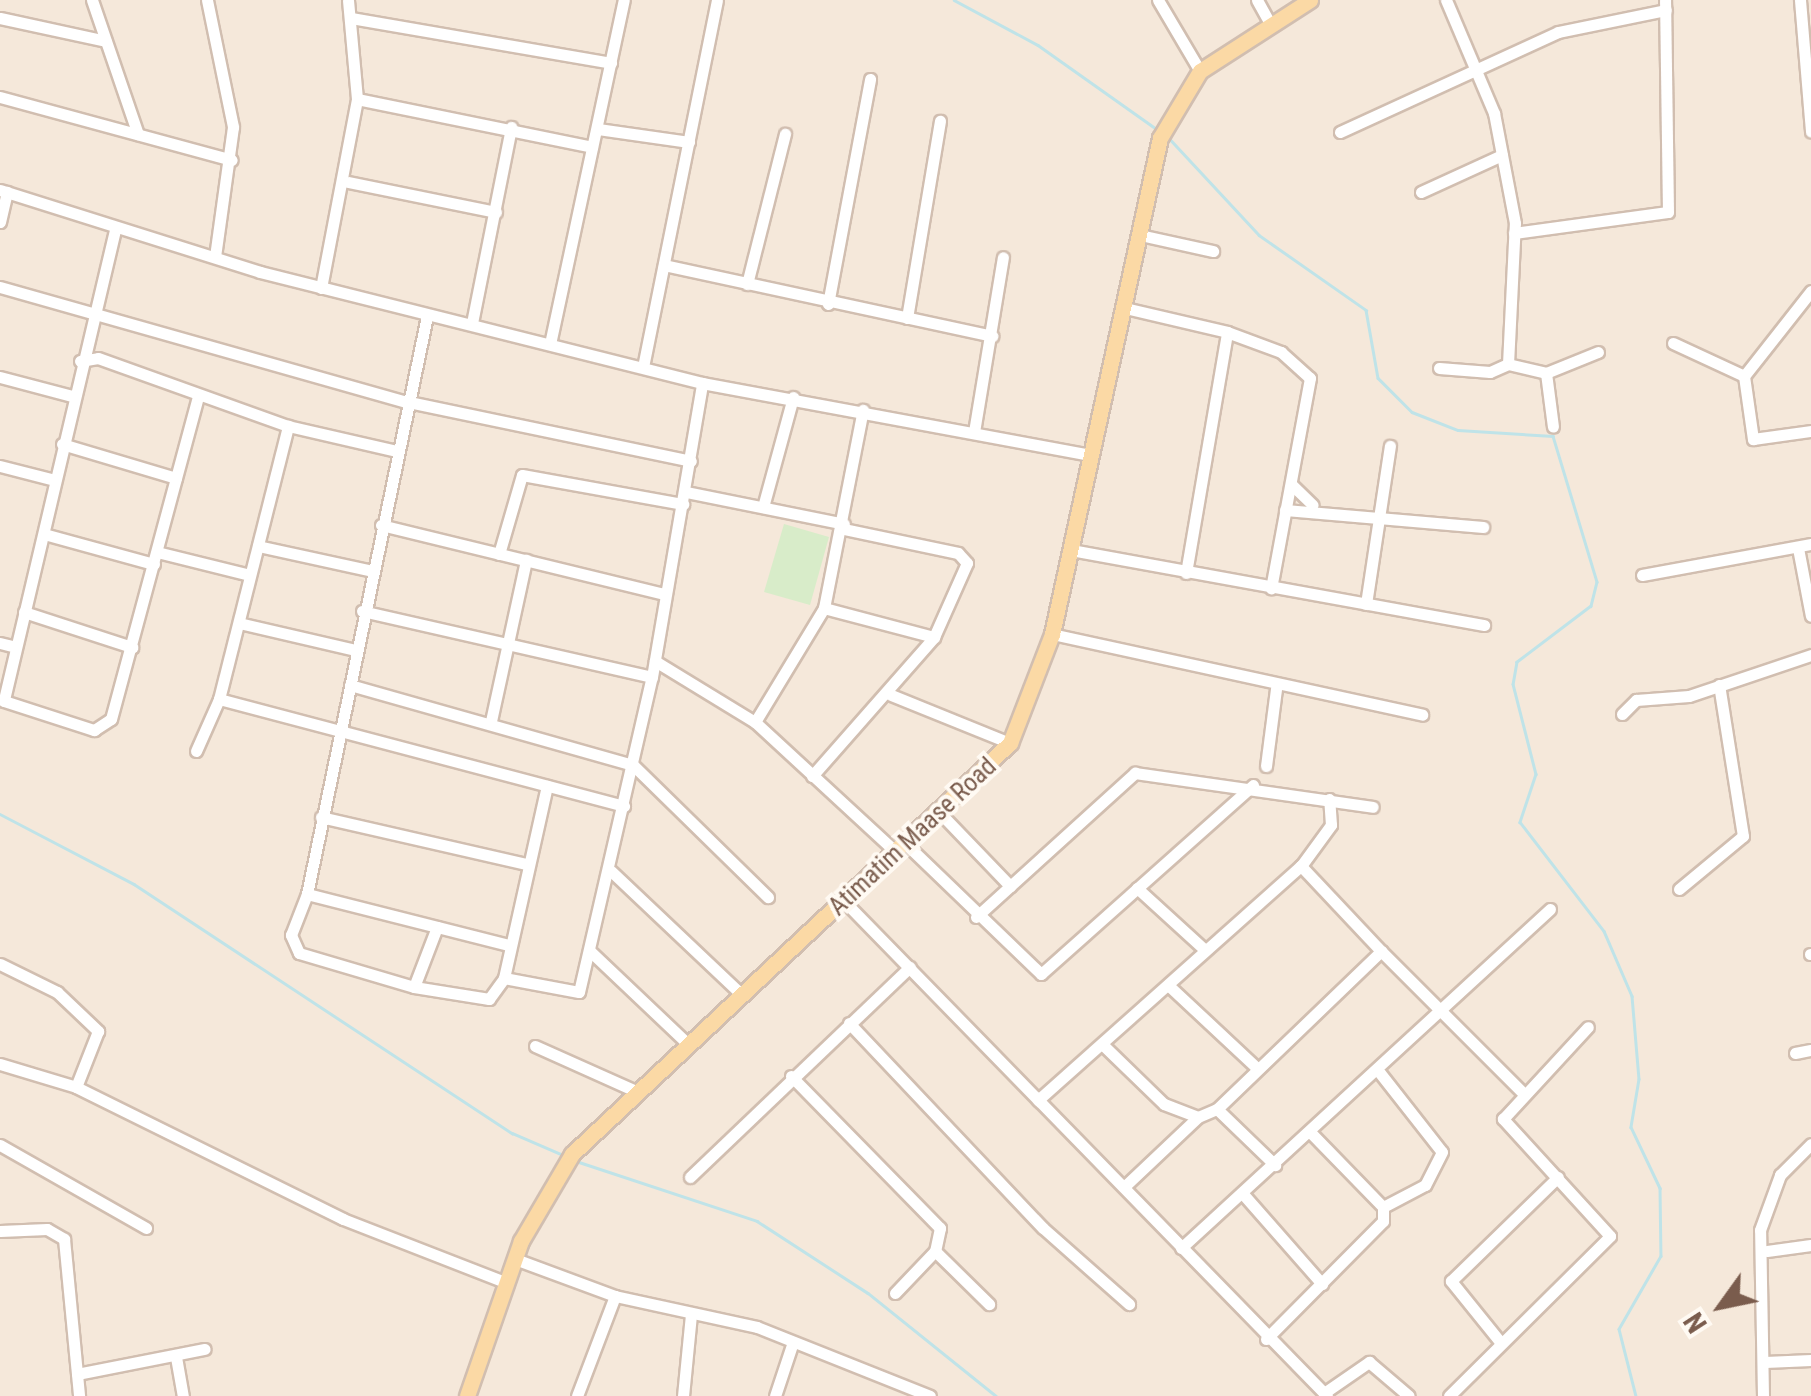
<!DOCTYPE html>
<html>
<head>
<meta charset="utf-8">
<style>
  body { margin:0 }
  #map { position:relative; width:1811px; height:1396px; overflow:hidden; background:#fdf6ec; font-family:"Roboto Condensed",sans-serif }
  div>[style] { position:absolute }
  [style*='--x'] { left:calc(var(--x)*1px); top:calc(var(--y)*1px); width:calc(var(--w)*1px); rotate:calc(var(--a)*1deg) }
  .residential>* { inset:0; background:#f5e8da }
  .green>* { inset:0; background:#d8ecc9 }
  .stream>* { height:2.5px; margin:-1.25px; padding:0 1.25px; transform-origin:1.25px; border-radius:1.25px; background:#bfe3e8 }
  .roads { filter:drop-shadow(2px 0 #d1beb0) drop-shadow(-2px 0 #d1beb0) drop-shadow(0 2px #d1beb0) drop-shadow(0 -2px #d1beb0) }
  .minor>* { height:11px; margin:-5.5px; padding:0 5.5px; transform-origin:5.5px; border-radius:5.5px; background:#fff }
  .major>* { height:15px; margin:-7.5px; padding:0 7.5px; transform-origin:7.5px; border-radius:7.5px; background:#fbd9a5 }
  span { translate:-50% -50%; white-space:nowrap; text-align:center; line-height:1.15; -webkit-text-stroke:8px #fffaf3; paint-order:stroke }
  .street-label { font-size:25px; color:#7a5c4d }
  .north { position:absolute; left:1671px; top:1256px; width:100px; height:100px; -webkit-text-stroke:8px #fffaf3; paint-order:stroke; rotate:237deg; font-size:28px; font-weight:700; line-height:40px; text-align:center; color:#7a5c4d }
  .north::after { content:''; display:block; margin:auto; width:35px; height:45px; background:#7a5c4d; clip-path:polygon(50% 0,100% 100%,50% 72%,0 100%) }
</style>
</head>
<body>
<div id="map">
  <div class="residential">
    <div style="clip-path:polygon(0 0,1811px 0,1811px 1396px,0 1396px)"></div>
  </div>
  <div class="green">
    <div style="clip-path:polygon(784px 524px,829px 537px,810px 605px,764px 592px)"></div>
  </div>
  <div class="stream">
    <div style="--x:954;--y:0;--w:95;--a:28.2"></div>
    <div style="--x:1038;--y:45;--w:147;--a:35.3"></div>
    <div style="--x:1169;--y:138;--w:132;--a:47.1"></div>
    <div style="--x:1259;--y:235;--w:131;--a:35"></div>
    <div style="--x:1366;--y:310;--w:69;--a:80"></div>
    <div style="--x:1378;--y:378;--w:48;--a:45"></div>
    <div style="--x:1412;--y:412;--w:49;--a:21.4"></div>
    <div style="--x:1458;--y:430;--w:95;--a:3.6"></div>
    <div style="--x:1553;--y:436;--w:152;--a:73.2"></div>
    <div style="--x:1597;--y:582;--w:25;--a:104"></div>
    <div style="--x:1591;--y:606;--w:93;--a:142.9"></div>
    <div style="--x:1517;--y:662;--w:22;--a:100"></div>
    <div style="--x:1513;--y:684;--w:93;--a:75.7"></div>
    <div style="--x:1536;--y:774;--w:51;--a:108.4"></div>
    <div style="--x:1520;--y:822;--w:138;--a:52.4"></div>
    <div style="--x:1604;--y:931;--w:71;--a:66.7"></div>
    <div style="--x:1632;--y:996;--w:83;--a:85.2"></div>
    <div style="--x:1639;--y:1079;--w:49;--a:99.5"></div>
    <div style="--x:1631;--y:1127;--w:68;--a:64.6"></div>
    <div style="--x:1660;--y:1188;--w:68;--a:89.2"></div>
    <div style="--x:1661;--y:1256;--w:84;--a:119.9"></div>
    <div style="--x:1619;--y:1329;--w:69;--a:75.8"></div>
    <div style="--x:0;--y:814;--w:151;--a:27.6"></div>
    <div style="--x:134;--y:884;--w:453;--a:33.4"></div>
    <div style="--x:512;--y:1133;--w:53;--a:23.2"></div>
    <div style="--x:576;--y:1161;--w:191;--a:18.3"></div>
    <div style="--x:757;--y:1221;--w:132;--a:33"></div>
    <div style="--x:868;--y:1293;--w:164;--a:38.8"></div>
  </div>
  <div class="roads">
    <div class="minor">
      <div style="--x:92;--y:0;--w:142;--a:71.1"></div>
      <div style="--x:207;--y:0;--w:130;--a:78.4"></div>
      <div style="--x:233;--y:127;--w:130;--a:97.9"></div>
      <div style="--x:1158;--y:0;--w:82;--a:59.4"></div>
      <div style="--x:1257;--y:0;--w:25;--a:61"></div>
      <div style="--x:1800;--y:0;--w:132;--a:85.2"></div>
      <div style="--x:0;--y:18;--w:108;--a:12.2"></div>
      <div style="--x:351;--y:18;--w:264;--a:9.8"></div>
      <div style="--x:0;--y:97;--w:240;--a:15.2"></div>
      <div style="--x:357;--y:99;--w:240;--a:11.5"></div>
      <div style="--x:598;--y:129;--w:92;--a:8.1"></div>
      <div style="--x:1340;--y:132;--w:240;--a:-24.6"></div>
      <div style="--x:1558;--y:32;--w:110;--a:-11.5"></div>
      <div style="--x:348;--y:182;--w:151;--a:11.5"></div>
      <div style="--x:0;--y:190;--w:273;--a:17.5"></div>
      <div style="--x:260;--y:272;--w:456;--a:14.1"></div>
      <div style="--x:702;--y:383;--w:395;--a:10.5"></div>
      <div style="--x:1421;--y:192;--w:89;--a:-24.6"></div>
      <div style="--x:0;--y:222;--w:31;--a:-77"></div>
      <div style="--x:115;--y:230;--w:484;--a:103.3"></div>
      <div style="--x:4;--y:701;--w:95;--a:17.9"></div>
      <div style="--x:94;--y:730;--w:20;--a:-33"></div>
      <div style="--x:111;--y:719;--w:334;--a:-74.9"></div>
      <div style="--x:1514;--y:233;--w:155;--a:-7.8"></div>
      <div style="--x:1668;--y:212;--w:212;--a:-90.8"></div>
      <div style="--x:1140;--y:235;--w:75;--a:12.4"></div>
      <div style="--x:664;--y:265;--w:336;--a:12.2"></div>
      <div style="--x:747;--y:284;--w:155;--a:-75.8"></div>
      <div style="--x:0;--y:287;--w:420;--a:15.8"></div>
      <div style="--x:404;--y:401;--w:293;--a:11.8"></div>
      <div style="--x:321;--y:288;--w:192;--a:-79.2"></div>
      <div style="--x:357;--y:99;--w:99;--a:-95.2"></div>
      <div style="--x:1811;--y:291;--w:108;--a:128.2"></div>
      <div style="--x:1744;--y:376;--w:64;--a:81.9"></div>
      <div style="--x:1753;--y:439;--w:59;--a:-7.9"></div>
      <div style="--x:828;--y:304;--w:229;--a:-79.4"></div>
      <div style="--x:1125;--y:308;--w:105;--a:13.2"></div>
      <div style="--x:1227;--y:332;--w:58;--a:20.3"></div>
      <div style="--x:1281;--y:352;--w:39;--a:42"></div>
      <div style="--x:1310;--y:378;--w:214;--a:100.5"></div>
      <div style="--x:907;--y:318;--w:200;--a:-80.5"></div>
      <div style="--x:472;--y:323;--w:200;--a:-78.7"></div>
      <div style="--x:1673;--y:343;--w:78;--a:24.9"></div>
      <div style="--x:550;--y:344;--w:352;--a:-77.9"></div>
      <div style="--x:80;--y:361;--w:18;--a:-9"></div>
      <div style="--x:98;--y:358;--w:202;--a:19.7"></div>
      <div style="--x:288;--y:426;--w:111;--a:13"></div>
      <div style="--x:1508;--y:364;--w:39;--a:13"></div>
      <div style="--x:1546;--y:373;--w:56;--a:-22"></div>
      <div style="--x:643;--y:367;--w:374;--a:-78.6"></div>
      <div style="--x:1439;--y:368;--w:51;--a:4.5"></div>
      <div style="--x:1490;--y:372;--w:20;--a:-24"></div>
      <div style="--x:1508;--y:364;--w:141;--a:-87.2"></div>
      <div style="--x:1515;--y:223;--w:112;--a:-100.8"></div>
      <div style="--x:1494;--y:113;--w:123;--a:-113"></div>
      <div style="--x:1546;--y:373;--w:54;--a:82.6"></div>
      <div style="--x:0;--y:377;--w:74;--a:14.8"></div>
      <div style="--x:974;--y:432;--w:177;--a:-80.6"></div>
      <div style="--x:62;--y:444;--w:119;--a:16.6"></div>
      <div style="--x:0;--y:466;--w:57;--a:14.3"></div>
      <div style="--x:1291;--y:484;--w:30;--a:44"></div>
      <div style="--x:686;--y:492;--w:161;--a:11.4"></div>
      <div style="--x:763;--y:507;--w:114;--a:-74.7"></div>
      <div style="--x:1285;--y:510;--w:199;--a:4.9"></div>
      <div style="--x:381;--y:525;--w:291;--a:13.7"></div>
      <div style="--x:44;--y:534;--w:114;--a:15.3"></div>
      <div style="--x:258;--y:546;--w:118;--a:12.3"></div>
      <div style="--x:1798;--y:548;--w:69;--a:79.2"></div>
      <div style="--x:1071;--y:550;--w:420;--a:10.3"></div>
      <div style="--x:157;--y:552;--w:92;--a:13.9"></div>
      <div style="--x:499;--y:554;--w:82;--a:-73.8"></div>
      <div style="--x:522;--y:475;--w:164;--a:10.2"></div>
      <div style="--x:1186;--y:573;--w:244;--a:-80.3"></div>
      <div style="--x:1642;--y:575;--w:172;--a:-10.4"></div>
      <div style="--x:1366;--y:604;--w:160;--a:-81.4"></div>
      <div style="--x:824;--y:608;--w:114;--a:14.8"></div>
      <div style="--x:362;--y:611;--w:297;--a:12.8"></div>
      <div style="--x:24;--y:612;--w:114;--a:18"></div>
      <div style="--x:239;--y:623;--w:119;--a:13.1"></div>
      <div style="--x:1052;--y:634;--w:379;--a:12.3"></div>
      <div style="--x:0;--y:643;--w:16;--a:14"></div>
      <div style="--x:655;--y:661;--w:117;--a:31.4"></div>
      <div style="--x:755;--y:722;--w:193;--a:42.7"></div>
      <div style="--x:350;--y:685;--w:294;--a:15.8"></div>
      <div style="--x:633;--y:765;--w:189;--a:44.4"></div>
      <div style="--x:891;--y:695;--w:128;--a:22"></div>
      <div style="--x:219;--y:699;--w:419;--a:14.8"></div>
      <div style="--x:1622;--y:714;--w:20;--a:-45"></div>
      <div style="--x:1636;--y:700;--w:53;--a:-4.3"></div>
      <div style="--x:1689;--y:696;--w:129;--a:-18.6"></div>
      <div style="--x:491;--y:721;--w:165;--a:-77.7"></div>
      <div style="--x:755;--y:722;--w:133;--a:-58.8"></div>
      <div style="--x:824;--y:608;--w:202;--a:-78.9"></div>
      <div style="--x:196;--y:751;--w:57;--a:-66.1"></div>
      <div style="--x:219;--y:699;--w:282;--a:-75.8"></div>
      <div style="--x:1266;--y:766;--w:78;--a:-82.6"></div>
      <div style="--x:812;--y:776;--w:185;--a:-48.7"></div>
      <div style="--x:934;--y:637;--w:81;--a:-66"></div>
      <div style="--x:967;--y:563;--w:13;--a:-132"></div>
      <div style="--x:958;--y:553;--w:116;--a:-168.1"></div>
      <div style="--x:941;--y:814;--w:100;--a:46.2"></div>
      <div style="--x:321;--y:817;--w:210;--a:12.9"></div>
      <div style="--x:907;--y:845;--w:186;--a:43.9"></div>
      <div style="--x:1041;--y:974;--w:284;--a:-41.7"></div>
      <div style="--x:611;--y:871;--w:180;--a:43.4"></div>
      <div style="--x:1137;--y:888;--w:92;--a:42.4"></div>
      <div style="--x:1679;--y:889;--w:83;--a:-39.6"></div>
      <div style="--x:1743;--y:836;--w:153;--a:-99"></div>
      <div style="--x:307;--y:894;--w:590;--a:-78.27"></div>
      <div style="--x:845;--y:902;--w:690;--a:45.7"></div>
      <div style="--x:976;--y:917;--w:215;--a:-42.2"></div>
      <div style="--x:1135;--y:773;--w:240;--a:8.1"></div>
      <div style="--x:437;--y:927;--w:64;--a:111"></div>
      <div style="--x:414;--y:987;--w:76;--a:9.1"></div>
      <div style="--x:489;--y:999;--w:26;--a:-54"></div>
      <div style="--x:504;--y:978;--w:197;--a:-77.4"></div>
      <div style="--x:1381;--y:951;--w:198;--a:45"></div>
      <div style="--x:591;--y:952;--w:134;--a:43.5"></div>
      <div style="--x:1810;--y:954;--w:1;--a:0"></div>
      <div style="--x:0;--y:964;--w:64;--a:26.2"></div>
      <div style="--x:57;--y:992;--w:57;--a:43.6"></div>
      <div style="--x:98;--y:1031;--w:60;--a:111.4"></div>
      <div style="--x:504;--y:978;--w:76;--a:10.6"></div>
      <div style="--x:579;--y:992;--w:323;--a:-77"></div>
      <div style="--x:652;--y:677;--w:298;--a:-80.3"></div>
      <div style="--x:1168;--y:985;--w:119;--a:43"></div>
      <div style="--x:414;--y:987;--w:120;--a:-163.5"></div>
      <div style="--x:299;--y:953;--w:20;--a:-114"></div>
      <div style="--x:291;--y:935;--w:44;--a:-68.7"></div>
      <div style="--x:307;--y:894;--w:207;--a:14.2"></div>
      <div style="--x:849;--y:1023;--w:282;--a:46.6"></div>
      <div style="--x:1043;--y:1228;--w:115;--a:41.5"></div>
      <div style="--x:1102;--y:1044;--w:86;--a:44.1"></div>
      <div style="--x:1164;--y:1104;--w:36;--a:21"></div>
      <div style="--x:1198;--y:1117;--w:21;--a:-23"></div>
      <div style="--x:1217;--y:1109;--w:228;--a:-43.9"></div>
      <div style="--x:1381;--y:951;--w:117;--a:-133.3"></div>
      <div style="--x:535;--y:1046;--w:113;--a:24.1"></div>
      <div style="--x:1795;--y:1053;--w:16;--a:-11"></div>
      <div style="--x:0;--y:1064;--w:79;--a:16.8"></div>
      <div style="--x:76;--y:1087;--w:298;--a:26.3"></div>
      <div style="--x:343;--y:1219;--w:176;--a:21.3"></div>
      <div style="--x:1380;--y:1073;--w:100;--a:51.9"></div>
      <div style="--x:1442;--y:1152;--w:37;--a:117"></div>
      <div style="--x:1425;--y:1185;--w:47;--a:152.4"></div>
      <div style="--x:791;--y:1076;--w:213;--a:45.6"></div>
      <div style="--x:940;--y:1228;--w:24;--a:102"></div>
      <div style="--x:935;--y:1251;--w:58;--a:133.6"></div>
      <div style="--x:1038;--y:1100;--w:352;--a:-41.7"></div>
      <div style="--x:1301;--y:866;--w:51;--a:-53.8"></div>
      <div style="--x:1331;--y:825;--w:26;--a:-94"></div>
      <div style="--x:1217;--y:1109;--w:81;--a:44"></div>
      <div style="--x:0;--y:1145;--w:168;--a:29.6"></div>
      <div style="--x:690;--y:1177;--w:304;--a:-43.7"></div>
      <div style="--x:1126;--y:1185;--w:99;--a:-43.4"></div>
      <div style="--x:1243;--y:1194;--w:120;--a:48.7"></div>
      <div style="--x:0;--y:1231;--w:47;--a:-2.4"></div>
      <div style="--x:47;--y:1229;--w:20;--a:30"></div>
      <div style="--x:64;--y:1239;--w:158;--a:84.5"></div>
      <div style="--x:1181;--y:1248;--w:501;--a:-42.57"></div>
      <div style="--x:935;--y:1251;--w:76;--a:44.5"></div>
      <div style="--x:1767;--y:1251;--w:44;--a:-7.8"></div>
      <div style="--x:515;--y:1259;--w:107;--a:20.3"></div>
      <div style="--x:615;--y:1296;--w:145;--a:12.3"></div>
      <div style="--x:757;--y:1327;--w:186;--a:21.7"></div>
      <div style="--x:1266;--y:1339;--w:166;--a:-45.2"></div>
      <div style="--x:1383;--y:1221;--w:14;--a:-90"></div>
      <div style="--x:1383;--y:1207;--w:102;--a:-134.2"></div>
      <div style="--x:1501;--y:1343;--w:80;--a:-128.9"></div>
      <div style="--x:1451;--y:1281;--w:149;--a:-44.2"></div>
      <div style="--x:176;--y:1357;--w:40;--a:80"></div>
      <div style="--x:1765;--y:1362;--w:46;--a:-2.5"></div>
      <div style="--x:77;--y:1374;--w:130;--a:-11.1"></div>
      <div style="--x:1324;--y:1393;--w:55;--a:-34.6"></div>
      <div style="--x:1369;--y:1362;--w:52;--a:40.4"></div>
      <div style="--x:577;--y:1396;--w:107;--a:-69.2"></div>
      <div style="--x:683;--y:1396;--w:82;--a:-84.4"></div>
      <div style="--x:775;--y:1396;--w:54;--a:-71.6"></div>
      <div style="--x:1449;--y:1396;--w:227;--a:-44.8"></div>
      <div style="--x:1610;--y:1236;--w:159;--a:-132.4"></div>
      <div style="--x:1503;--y:1119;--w:125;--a:-47.3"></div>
      <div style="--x:1763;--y:1396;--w:166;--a:-91"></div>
      <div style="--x:1760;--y:1230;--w:59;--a:-70"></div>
      <div style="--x:1780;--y:1175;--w:44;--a:-45"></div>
    </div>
    <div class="major">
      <div style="--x:467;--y:1396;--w:164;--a:-70.8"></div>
      <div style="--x:521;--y:1241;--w:101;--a:-59.6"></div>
      <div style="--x:572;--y:1154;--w:601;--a:-43.18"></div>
      <div style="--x:1010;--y:743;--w:117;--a:-68.9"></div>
      <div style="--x:1052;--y:634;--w:508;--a:-77.72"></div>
      <div style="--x:1160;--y:138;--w:78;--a:-59.2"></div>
      <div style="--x:1200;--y:71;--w:131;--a:-32.8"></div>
    </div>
  </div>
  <div class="street-label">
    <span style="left:913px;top:837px;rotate:-43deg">Atimatim Maase Road</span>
  </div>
  <div class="north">N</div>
</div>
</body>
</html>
